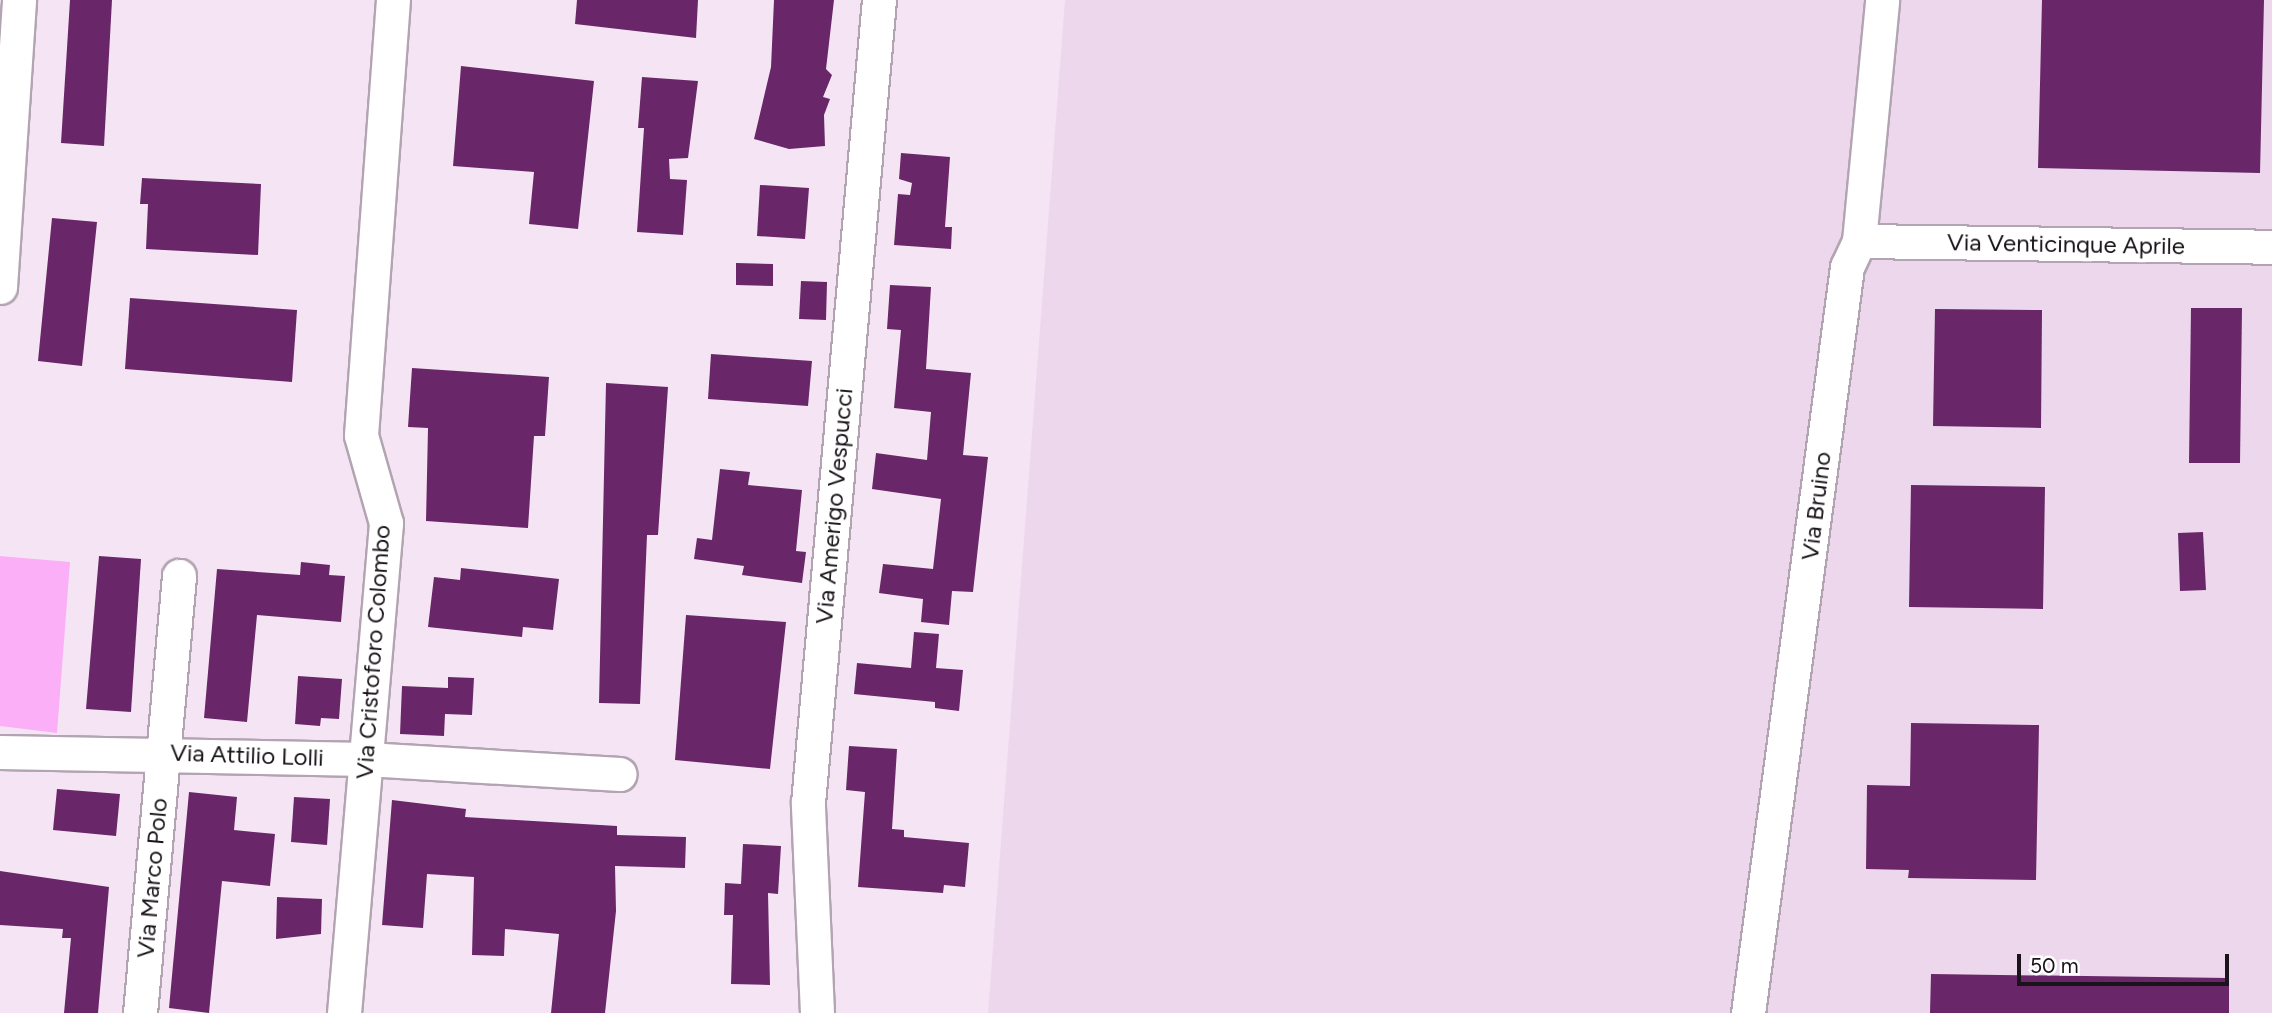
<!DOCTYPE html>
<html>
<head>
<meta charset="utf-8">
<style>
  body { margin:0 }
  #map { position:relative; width:2272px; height:1013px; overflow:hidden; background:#f5e5f4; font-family:Figtree,sans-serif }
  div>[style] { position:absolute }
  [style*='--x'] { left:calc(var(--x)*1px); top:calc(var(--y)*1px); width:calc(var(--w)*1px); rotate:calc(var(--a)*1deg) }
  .built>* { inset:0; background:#edd7ec }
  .green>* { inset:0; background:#fbaff7 }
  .building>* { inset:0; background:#692668 }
  .roads { filter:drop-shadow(2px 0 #b3a4b2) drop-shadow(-2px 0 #b3a4b2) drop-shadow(0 2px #b3a4b2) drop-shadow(0 -2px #b3a4b2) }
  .minor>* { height:33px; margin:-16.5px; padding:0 16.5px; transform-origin:16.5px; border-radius:16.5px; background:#fff }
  span { translate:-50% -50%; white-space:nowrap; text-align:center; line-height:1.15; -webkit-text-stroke:7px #fff; paint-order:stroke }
  .street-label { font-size:24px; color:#191419 }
  .scale { position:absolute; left:2017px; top:954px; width:212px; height:32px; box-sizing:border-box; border:4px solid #191419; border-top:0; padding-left:9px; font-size:21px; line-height:24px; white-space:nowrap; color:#191419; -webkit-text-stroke:5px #fff; paint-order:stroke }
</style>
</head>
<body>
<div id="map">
  <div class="built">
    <div style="clip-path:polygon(1065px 0,2272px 0,2272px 1013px,988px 1013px)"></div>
  </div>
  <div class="green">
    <div style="clip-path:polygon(0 556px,70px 562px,57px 733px,0 726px)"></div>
  </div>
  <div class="building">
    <div style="clip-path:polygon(70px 0,112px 0,104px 146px,61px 143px)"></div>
    <div style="clip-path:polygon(577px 0,698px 0,696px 38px,575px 24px)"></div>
    <div style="clip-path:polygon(774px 0,834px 0,826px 69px,832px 75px,823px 97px,830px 99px,824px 115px,825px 146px,789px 149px,754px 139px,771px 67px)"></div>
    <div style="clip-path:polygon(2042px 0,2264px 0,2260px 173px,2038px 168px)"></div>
    <div style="clip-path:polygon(461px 66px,594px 81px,578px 229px,529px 224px,534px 172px,453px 166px)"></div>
    <div style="clip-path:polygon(642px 77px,698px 81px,688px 158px,669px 159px,670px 179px,687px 180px,683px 235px,637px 232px,644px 128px,638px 128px)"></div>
    <div style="clip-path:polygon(901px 153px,950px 157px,945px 227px,952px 227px,951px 249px,894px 245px,898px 194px,910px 195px,912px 183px,899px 179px)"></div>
    <div style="clip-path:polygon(142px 178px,261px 184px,258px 255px,146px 249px,148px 204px,140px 204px)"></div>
    <div style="clip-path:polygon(760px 185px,809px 188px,805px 239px,757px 236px)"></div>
    <div style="clip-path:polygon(52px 218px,97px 222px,82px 366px,38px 361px)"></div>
    <div style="clip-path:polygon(736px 263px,773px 264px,773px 286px,736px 285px)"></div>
    <div style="clip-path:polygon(801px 281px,827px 282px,826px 320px,799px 319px)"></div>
    <div style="clip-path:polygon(890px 285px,931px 287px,926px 369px,971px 373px,963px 455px,988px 457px,973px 592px,952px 591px,949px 625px,921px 622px,923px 599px,879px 593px,883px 564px,933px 569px,941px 499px,872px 489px,876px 453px,927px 460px,931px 412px,894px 408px,901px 330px,887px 329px)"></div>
    <div style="clip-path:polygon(130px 298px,297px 310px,292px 382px,125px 369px)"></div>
    <div style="clip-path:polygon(2191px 308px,2242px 308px,2240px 463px,2189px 463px)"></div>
    <div style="clip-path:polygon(1935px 309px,2042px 310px,2041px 428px,1933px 426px)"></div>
    <div style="clip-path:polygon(711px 354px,812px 361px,808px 406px,708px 399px)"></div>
    <div style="clip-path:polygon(412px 368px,549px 377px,545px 436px,534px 436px,528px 528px,426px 521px,428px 428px,408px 427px)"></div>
    <div style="clip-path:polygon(606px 383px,668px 387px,658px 535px,647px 535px,640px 704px,599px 703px)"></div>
    <div style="clip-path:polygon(720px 469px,750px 472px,748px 485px,802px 490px,796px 551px,806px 552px,802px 583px,742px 575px,744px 566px,694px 559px,697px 538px,712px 540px)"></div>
    <div style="clip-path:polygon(1911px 485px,2045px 487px,2043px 609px,1909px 607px)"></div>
    <div style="clip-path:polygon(2203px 532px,2206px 590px,2180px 591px,2178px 533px)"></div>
    <div style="clip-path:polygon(99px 556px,141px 559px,131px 712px,86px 709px)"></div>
    <div style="clip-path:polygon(301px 562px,330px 565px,329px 575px,345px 576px,341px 622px,257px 615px,247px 722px,204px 718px,217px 569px,300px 575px)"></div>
    <div style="clip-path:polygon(461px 568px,559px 579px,553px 630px,523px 627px,522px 637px,428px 627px,434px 577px,460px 580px)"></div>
    <div style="clip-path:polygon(686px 615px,786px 622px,770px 769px,675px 760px)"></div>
    <div style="clip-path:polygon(914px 632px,939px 634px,936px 668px,963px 670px,959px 711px,935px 708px,935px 702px,854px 694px,857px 663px,911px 668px)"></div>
    <div style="clip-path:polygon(298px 676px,342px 679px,339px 719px,321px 718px,320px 726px,295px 724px)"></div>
    <div style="clip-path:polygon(448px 677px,474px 678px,472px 715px,445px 714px,444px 736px,400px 734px,402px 686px,448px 688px)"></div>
    <div style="clip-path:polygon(1911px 723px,2039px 725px,2036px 880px,1908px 878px,1909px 870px,1866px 869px,1867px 785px,1910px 786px)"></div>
    <div style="clip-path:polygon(849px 746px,897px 749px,892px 829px,904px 830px,904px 837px,969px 843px,965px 887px,944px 885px,943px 893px,858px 887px,865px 792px,846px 790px)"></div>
    <div style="clip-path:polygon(57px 789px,120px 794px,116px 836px,53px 830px)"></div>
    <div style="clip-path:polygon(189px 792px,237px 797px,234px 830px,275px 834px,270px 886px,222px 881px,209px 1013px,169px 1008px)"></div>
    <div style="clip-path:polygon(294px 797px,330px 799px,327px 845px,291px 842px)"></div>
    <div style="clip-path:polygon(392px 800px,466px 809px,465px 817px,617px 826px,617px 835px,686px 837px,685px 868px,615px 866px,616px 911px,605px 1013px,551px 1013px,559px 934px,505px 929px,504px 956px,472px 955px,474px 877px,427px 874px,423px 928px,382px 925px)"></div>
    <div style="clip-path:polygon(743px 844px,781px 846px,778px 894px,768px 893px,770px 985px,731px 984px,733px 915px,724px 915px,725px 883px,741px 884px)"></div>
    <div style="clip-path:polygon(0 871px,109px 887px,98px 1013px,64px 1013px,71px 938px,62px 938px,63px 929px,0 925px)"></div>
    <div style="clip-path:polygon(277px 897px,322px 899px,321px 934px,276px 939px)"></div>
    <div style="clip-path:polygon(1931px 974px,2229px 978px,2229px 1013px,1930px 1013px)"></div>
  </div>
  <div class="roads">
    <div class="minor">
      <div style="--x:1859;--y:241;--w:413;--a:0.8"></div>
      <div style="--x:0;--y:287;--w:288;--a:-86.2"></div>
      <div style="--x:0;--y:752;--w:366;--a:1.1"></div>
      <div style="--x:366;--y:759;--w:254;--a:3.4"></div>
      <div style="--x:140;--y:1013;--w:439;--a:-84.9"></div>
      <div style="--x:344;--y:1013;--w:492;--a:-85.1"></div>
      <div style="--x:386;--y:523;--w:91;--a:-105.9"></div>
      <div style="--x:361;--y:435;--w:436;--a:-85.8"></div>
      <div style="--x:817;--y:1013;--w:210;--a:-92.5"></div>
      <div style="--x:808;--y:803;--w:806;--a:-84.95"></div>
      <div style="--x:1748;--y:1013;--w:753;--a:-82.44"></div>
      <div style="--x:1847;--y:267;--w:29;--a:-65"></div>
      <div style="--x:1859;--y:241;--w:242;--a:-84.5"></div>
    </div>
  </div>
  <div class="street-label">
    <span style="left:2066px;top:244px;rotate:1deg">Via Venticinque Aprile</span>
    <span style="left:834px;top:506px;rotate:-85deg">Via Amerigo Vespucci</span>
    <span style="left:1816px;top:506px;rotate:-83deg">Via Bruino</span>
    <span style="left:373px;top:652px;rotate:-86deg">Via Cristoforo Colombo</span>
    <span style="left:247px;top:755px;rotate:2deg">Via Attilio Lolli</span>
    <span style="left:152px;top:878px;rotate:-85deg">Via Marco Polo</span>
  </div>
  <div class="scale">50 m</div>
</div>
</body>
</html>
